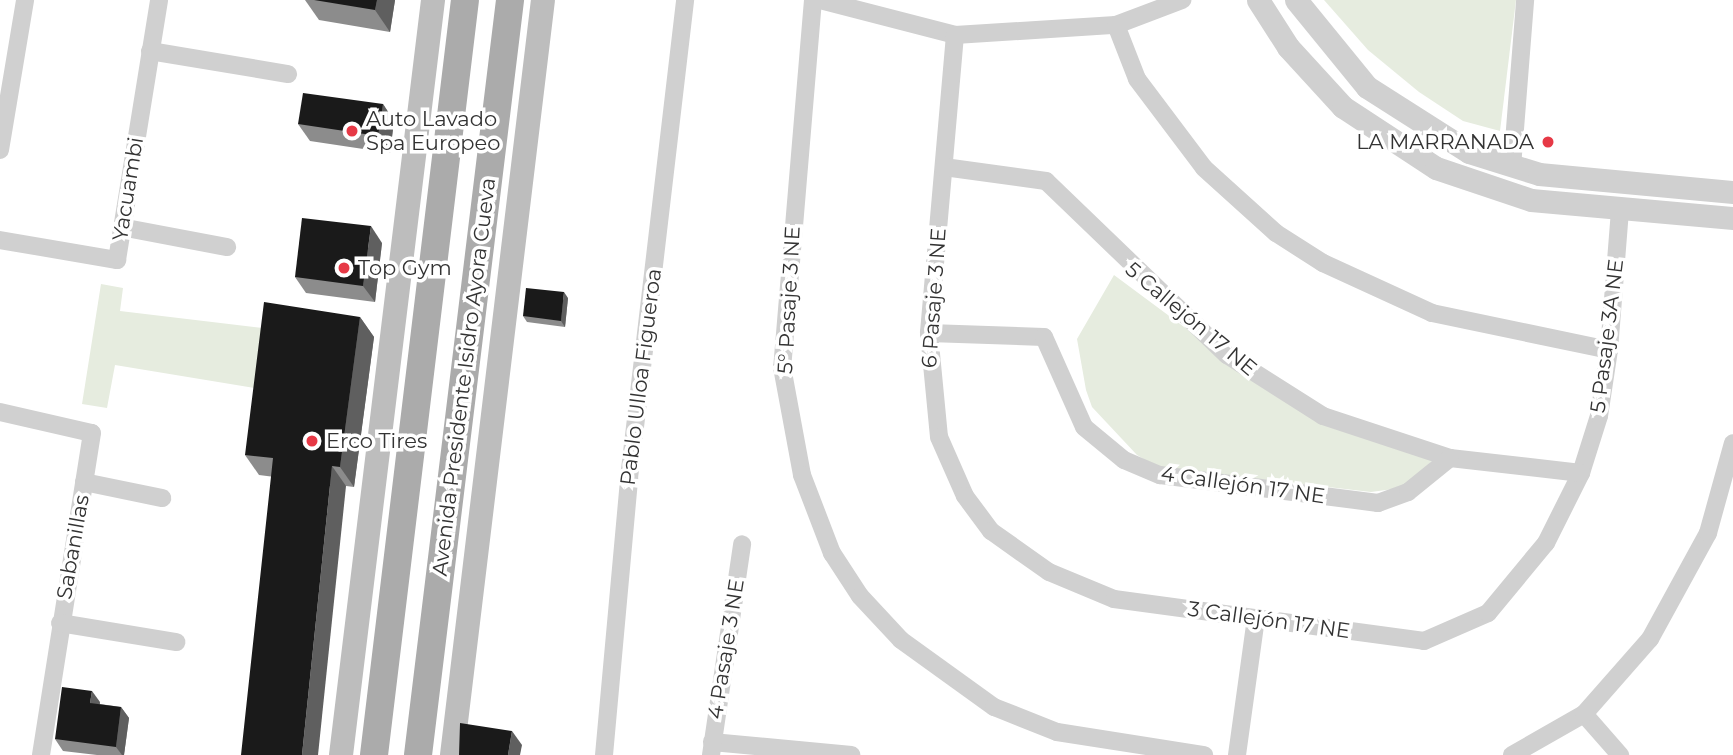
<!DOCTYPE html>
<html>
<head>
<meta charset="utf-8">
<style>
  body { margin:0 }
  #map { position:relative; width:1733px; height:755px; overflow:hidden; background:#fff; font-family:Montserrat,sans-serif }
  div>[style] { position:absolute }
  [style*='--x'] { left:calc(var(--x)*1px); top:calc(var(--y)*1px); width:calc(var(--w)*1px); rotate:calc(var(--a)*1deg) }
  .green>* { inset:0; background:#e6ecdf }
  .minor>* { height:18px; margin:-9px; padding:0 9px; transform-origin:9px; border-radius:9px; background:#d0d0d0 }
  .tertiary>* { height:23px; margin:-11.5px; padding:0 11.5px; transform-origin:11.5px; border-radius:11.5px; background:#d0d0d0 }
  .secondary>* { height:24px; margin:-12px; padding:0 12px; transform-origin:12px; border-radius:12px; background:#bdbdbd }
  .primary>* { height:28px; margin:-14px; padding:0 14px; transform-origin:14px; border-radius:14px; background:#ababab }
  .wall>* { inset:0; background:#8c8c8c }
  .shaded-wall>* { inset:0; background:#5f5f5f }
  .building>* { inset:0; background:#1a1a1a }
  .dots>* { width:19px; height:19px; translate:-50% -50%; box-sizing:border-box; border:4px solid #fff; border-radius:50% }
  span { translate:-50% -50%; white-space:nowrap; text-align:center; line-height:1.15; -webkit-text-stroke:7px #fff; paint-order:stroke }
  .poi-label { font-size:21px; color:#333 }
  .left { translate:0 -50%; text-align:left }
  .right { translate:-100% -50%; text-align:right }
  .street-label { font-size:21px; color:#333 }
</style>
</head>
<body>
<div id="map">
  <div class="green">
    <div style="clip-path:polygon(1324px 0,1516px 0,1500px 131px,1463px 121px,1419px 92px,1368px 50px)"></div>
    <div style="clip-path:polygon(1114px 275px,1238px 367px,1328px 417px,1437px 455px,1408px 487px,1371px 492px,1157px 467px,1137px 455px,1092px 407px,1086px 390px,1077px 339px)"></div>
    <div style="clip-path:polygon(101px 284px,123px 288px,120px 311px,271px 329px,261px 389px,115px 365px,107px 408px,82px 404px)"></div>
  </div>
  <div class="minor">
    <div style="--x:813;--y:0;--w:368;--a:94.8"></div>
    <div style="--x:782;--y:367;--w:110;--a:79.5"></div>
    <div style="--x:802;--y:475;--w:84;--a:69"></div>
    <div style="--x:832;--y:553;--w:51;--a:56.9"></div>
    <div style="--x:860;--y:596;--w:60;--a:47"></div>
    <div style="--x:901;--y:640;--w:115;--a:35.8"></div>
    <div style="--x:994;--y:707;--w:68;--a:21.6"></div>
    <div style="--x:1057;--y:732;--w:149;--a:8.9"></div>
    <div style="--x:820;--y:0;--w:139;--a:14.5"></div>
    <div style="--x:955;--y:35;--w:161;--a:-3.6"></div>
    <div style="--x:1116;--y:25;--w:71;--a:-20.7"></div>
    <div style="--x:1116;--y:25;--w:58;--a:68.7"></div>
    <div style="--x:1137;--y:79;--w:111;--a:53"></div>
    <div style="--x:1204;--y:168;--w:97;--a:42.1"></div>
    <div style="--x:1276;--y:233;--w:56;--a:32.6"></div>
    <div style="--x:1323;--y:263;--w:120;--a:24.6"></div>
    <div style="--x:1432;--y:313;--w:181;--a:11.8"></div>
    <div style="--x:955;--y:35;--w:299;--a:95"></div>
    <div style="--x:929;--y:333;--w:104;--a:84.5"></div>
    <div style="--x:939;--y:437;--w:64;--a:66.2"></div>
    <div style="--x:965;--y:496;--w:44;--a:53.4"></div>
    <div style="--x:991;--y:531;--w:71;--a:35.3"></div>
    <div style="--x:1049;--y:572;--w:70;--a:22.6"></div>
    <div style="--x:1114;--y:599;--w:313;--a:7.7"></div>
    <div style="--x:1424;--y:641;--w:70;--a:-23.6"></div>
    <div style="--x:1488;--y:613;--w:91;--a:-50.4"></div>
    <div style="--x:1546;--y:543;--w:78;--a:-63.4"></div>
    <div style="--x:1581;--y:473;--w:60;--a:-72.5"></div>
    <div style="--x:1599;--y:416;--w:67;--a:-81.4"></div>
    <div style="--x:1609;--y:350;--w:141;--a:-85.5"></div>
    <div style="--x:150;--y:51;--w:140;--a:9.5"></div>
    <div style="--x:0;--y:150;--w:152;--a:-80.5"></div>
    <div style="--x:944;--y:167;--w:103;--a:7.8"></div>
    <div style="--x:1046;--y:181;--w:251;--a:43.9"></div>
    <div style="--x:1227;--y:355;--w:114;--a:32.4"></div>
    <div style="--x:1323;--y:416;--w:134;--a:18.3"></div>
    <div style="--x:1450;--y:458;--w:132;--a:6.5"></div>
    <div style="--x:1512;--y:167;--w:168;--a:-85.5"></div>
    <div style="--x:121;--y:227;--w:108;--a:10.7"></div>
    <div style="--x:0;--y:240;--w:119;--a:9.7"></div>
    <div style="--x:117;--y:260;--w:263;--a:-80.8"></div>
    <div style="--x:929;--y:333;--w:115;--a:2"></div>
    <div style="--x:1044;--y:337;--w:98;--a:66"></div>
    <div style="--x:1084;--y:427;--w:52;--a:39.5"></div>
    <div style="--x:1124;--y:460;--w:39;--a:23"></div>
    <div style="--x:1160;--y:475;--w:220;--a:7.3"></div>
    <div style="--x:1378;--y:503;--w:32;--a:-20"></div>
    <div style="--x:1408;--y:492;--w:54;--a:-39"></div>
    <div style="--x:0;--y:412;--w:94;--a:12.9"></div>
    <div style="--x:92;--y:433;--w:326;--a:99"></div>
    <div style="--x:84;--y:482;--w:80;--a:11.6"></div>
    <div style="--x:60;--y:623;--w:118;--a:9.3"></div>
    <div style="--x:1584;--y:714;--w:55;--a:48.7"></div>
    <div style="--x:712;--y:742;--w:140;--a:5.3"></div>
    <div style="--x:604;--y:755;--w:278;--a:-84.8"></div>
    <div style="--x:629;--y:478;--w:481;--a:-83.3"></div>
    <div style="--x:711;--y:755;--w:213;--a:-81.6"></div>
    <div style="--x:1237;--y:755;--w:138;--a:-82.1"></div>
    <div style="--x:1512;--y:755;--w:83;--a:-29.7"></div>
    <div style="--x:1584;--y:714;--w:100;--a:-48.7"></div>
    <div style="--x:1650;--y:639;--w:121;--a:-61.3"></div>
    <div style="--x:1708;--y:533;--w:93;--a:-74.5"></div>
  </div>
  <div class="tertiary">
    <div style="--x:1258;--y:0;--w:56;--a:57.4"></div>
    <div style="--x:1288;--y:47;--w:81;--a:47.5"></div>
    <div style="--x:1343;--y:107;--w:111;--a:33.3"></div>
    <div style="--x:1436;--y:168;--w:100;--a:18.6"></div>
    <div style="--x:1531;--y:200;--w:203;--a:5.1"></div>
    <div style="--x:1296;--y:0;--w:112;--a:50.8"></div>
    <div style="--x:1367;--y:87;--w:121;--a:32.5"></div>
    <div style="--x:1469;--y:152;--w:73;--a:17.4"></div>
    <div style="--x:1539;--y:174;--w:195;--a:5.3"></div>
  </div>
  <div class="secondary">
    <div style="--x:341;--y:755;--w:761;--a:-83.05"></div>
    <div style="--x:452;--y:755;--w:760;--a:-83.13"></div>
  </div>
  <div class="primary">
    <div style="--x:374;--y:755;--w:760;--a:-83.13"></div>
    <div style="--x:418;--y:755;--w:761;--a:-83.05"></div>
  </div>
  <div class="wall">
    <div style="clip-path:polygon(305px 0,395px 0,390px 32px,319px 20px)"></div>
    <div style="clip-path:polygon(383px 104px,394px 121px,390px 153px,310px 141px,298px 124px)"></div>
    <div style="clip-path:polygon(382px 243px,375px 302px,306px 293px,295px 277px)"></div>
    <div style="clip-path:polygon(568px 298px,565px 327px,527px 322px,523px 316px)"></div>
    <div style="clip-path:polygon(360px 317px,374px 337px,354px 487px,259px 475px,245px 455px)"></div>
    <div style="clip-path:polygon(100px 702px,100px 704px,121px 707px,129px 718px,124px 755px,97px 755px,63px 751px,55px 739px)"></div>
  </div>
  <div class="shaded-wall">
    <div style="clip-path:polygon(377px 0,395px 0,390px 32px,375px 10px)"></div>
    <div style="clip-path:polygon(383px 104px,394px 121px,390px 153px,378px 136px)"></div>
    <div style="clip-path:polygon(371px 226px,382px 243px,375px 302px,363px 286px)"></div>
    <div style="clip-path:polygon(564px 292px,568px 298px,565px 327px,561px 321px)"></div>
    <div style="clip-path:polygon(360px 317px,374px 337px,354px 487px,340px 467px)"></div>
    <div style="clip-path:polygon(332px 466px,346px 486px,318px 755px,302px 755px)"></div>
    <div style="clip-path:polygon(92px 691px,100px 702px,98px 714px,90px 703px)"></div>
    <div style="clip-path:polygon(121px 707px,129px 718px,124px 755px,122px 755px,116px 747px)"></div>
    <div style="clip-path:polygon(512px 731px,522px 745px,520px 755px,508px 755px)"></div>
  </div>
  <div class="building">
    <div style="clip-path:polygon(314px 0,377px 0,375px 10px)"></div>
    <div style="clip-path:polygon(303px 93px,383px 104px,378px 136px,298px 124px)"></div>
    <div style="clip-path:polygon(302px 218px,371px 226px,363px 286px,295px 277px)"></div>
    <div style="clip-path:polygon(526px 288px,564px 292px,561px 321px,523px 316px)"></div>
    <div style="clip-path:polygon(264px 302px,360px 317px,340px 467px,332px 466px,302px 755px,241px 755px,273px 458px,245px 455px)"></div>
    <div style="clip-path:polygon(62px 687px,92px 691px,90px 703px,121px 707px,116px 747px,55px 739px)"></div>
    <div style="clip-path:polygon(460px 723px,512px 731px,508px 755px,459px 755px)"></div>
  </div>
  <div class="dots">
    <div style="left:352px;top:131px;background:#e63946"></div>
    <div style="left:1548px;top:142px;background:#e63946"></div>
    <div style="left:344px;top:268px;background:#e63946"></div>
    <div style="left:312px;top:441px;background:#e63946"></div>
  </div>
  <div class="poi-label">
    <span class="left" style="left:366px;top:131px">Auto Lavado<br>Spa Europeo</span>
    <span class="right" style="left:1534px;top:142px">LA MARRANADA</span>
    <span class="left" style="left:358px;top:268px">Top Gym</span>
    <span class="left" style="left:326px;top:441px">Erco Tires</span>
  </div>
  <div class="street-label">
    <span style="left:128px;top:189px;rotate:-81deg">Yacuambi</span>
    <span style="left:934px;top:298px;rotate:-86deg">6 Pasaje 3 NE</span>
    <span style="left:789px;top:300px;rotate:-87deg">5° Pasaje 3 NE</span>
    <span style="left:1191px;top:319px;rotate:40deg">5 Callejón 17 NE</span>
    <span style="left:1607px;top:336px;rotate:-83deg">5 Pasaje 3A NE</span>
    <span style="left:464px;top:377px;rotate:-83deg">Avenida Presidente Isidro Ayora Cueva</span>
    <span style="left:641px;top:377px;rotate:-83deg">Pablo Ulloa Figueroa</span>
    <span style="left:1243px;top:485px;rotate:8deg">4 Callejón 17 NE</span>
    <span style="left:73px;top:547px;rotate:-80deg">Sabanillas</span>
    <span style="left:1269px;top:620px;rotate:8deg">3 Callejón 17 NE</span>
    <span style="left:726px;top:649px;rotate:-81deg">4 Pasaje 3 NE</span>
  </div>
</div>
</body>
</html>
